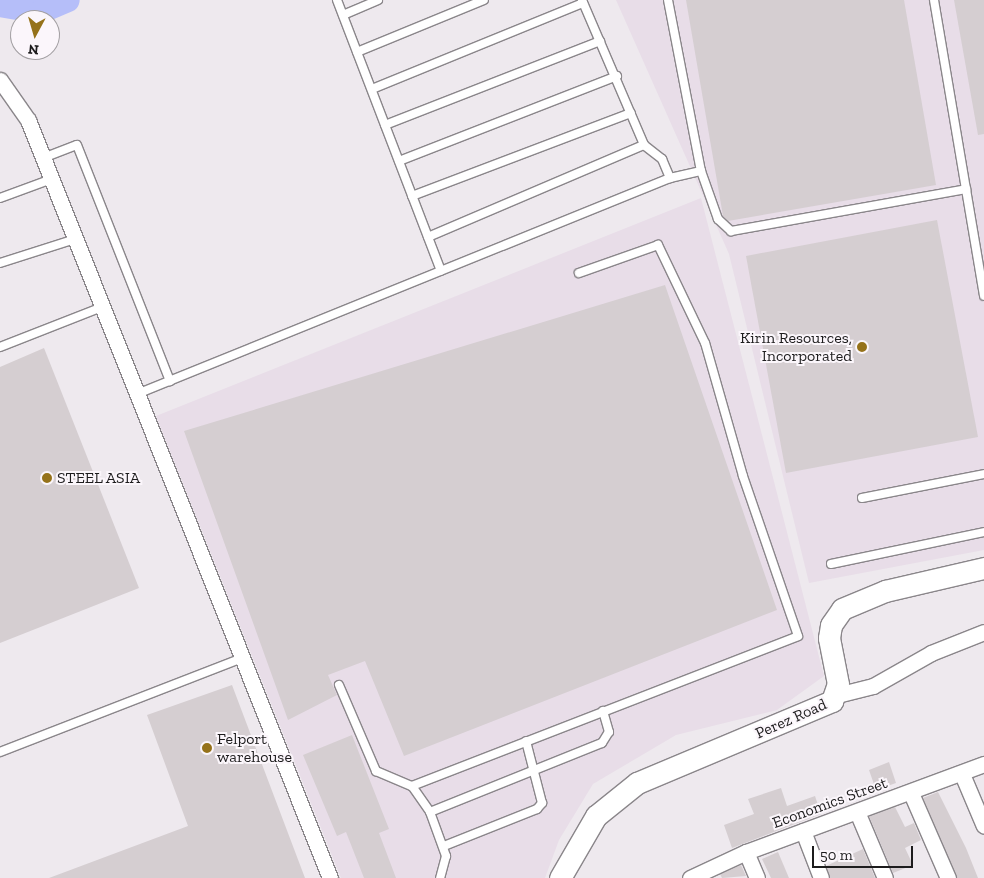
<!DOCTYPE html>
<html>
<head>
<meta charset="utf-8">
<style>
  body { margin:0 }
  #map { position:relative; width:984px; height:878px; overflow:hidden; background:#eee9ee; font-family:"Zilla Slab",serif }
  div>[style] { position:absolute }
  [style*='--x'] { left:calc(var(--x)*1px); top:calc(var(--y)*1px); width:calc(var(--w)*1px); rotate:calc(var(--a)*1deg) }
  .built>* { inset:0; background:#e8dde8 }
  .river>* { height:24px; margin:-12px; padding:0 12px; transform-origin:12px; border-radius:12px; background:#b5bef9 }
  .building>* { inset:0; background:#d5ced1 }
  .roads { filter:drop-shadow(1px 0 #8a868a) drop-shadow(-1px 0 #8a868a) drop-shadow(0 1px #8a868a) drop-shadow(0 -1px #8a868a) }
  .lane>* { height:8px; margin:-4px; padding:0 4px; transform-origin:4px; border-radius:4px; background:#fff }
  .street>* { height:15px; margin:-7.5px; padding:0 7.5px; transform-origin:7.5px; border-radius:7.5px; background:#fff }
  .secondary>* { height:21px; margin:-10.5px; padding:0 10.5px; transform-origin:10.5px; border-radius:10.5px; background:#fff }
  .dots>* { width:14px; height:14px; translate:-50% -50%; box-sizing:border-box; border:2px solid #fbf6fb; border-radius:50% }
  span { translate:-50% -50%; white-space:nowrap; text-align:center; line-height:1.15; -webkit-text-stroke:4px #fbf6fb; paint-order:stroke }
  .poi-label { font-size:16px; color:#1d1c1d }
  .right { translate:-100% -50%; text-align:right }
  .left { translate:0 -50%; text-align:left }
  .street-label { font-size:16px; color:#1d1c1d }
  .north { position:absolute; left:10px; top:10px; width:50px; height:50px; box-sizing:border-box; background:#fbf6fb; border:1px solid #a29fa2; border-radius:50%; rotate:186deg; font-size:14px; font-weight:700; line-height:20px; text-align:center; color:#1d1c1d }
  .north::after { content:''; display:block; margin:auto; width:18px; height:22px; background:#95721a; clip-path:polygon(50% 0,100% 100%,50% 72%,0 100%) }
  .scale { position:absolute; left:812px; top:846px; width:101px; height:22px; box-sizing:border-box; border:2px solid #1d1c1d; border-top:0; padding-left:6px; font-size:15px; line-height:18px; white-space:nowrap; color:#1d1c1d; -webkit-text-stroke:4px #fbf6fb; paint-order:stroke }
</style>
</head>
<body>
<div id="map">
  <div class="built">
    <div style="clip-path:polygon(616px 0,984px 0,984px 550px,809px 583px,729px 254px)"></div>
    <div style="clip-path:polygon(701px 198px,824px 676px,777px 710px,676px 735px,593px 784px,559px 840px,545px 878px,341px 878px,156px 416px)"></div>
  </div>
  <div class="river">
    <div style="--x:0;--y:5;--w:41;--a:9.9"></div>
    <div style="--x:40;--y:12;--w:30;--a:-23"></div>
  </div>
  <div class="building">
    <div style="clip-path:polygon(686px 0,904px 0,936px 185px,728px 221px,723px 216px)"></div>
    <div style="clip-path:polygon(954px 0,984px 0,984px 134px,978px 135px)"></div>
    <div style="clip-path:polygon(937px 220px,978px 437px,786px 473px,746px 256px)"></div>
    <div style="clip-path:polygon(665px 285px,777px 610px,404px 756px,365px 661px,328px 675px,337px 695px,288px 720px,184px 431px)"></div>
    <div style="clip-path:polygon(44px 348px,139px 588px,0 643px,0 367px)"></div>
    <div style="clip-path:polygon(232px 685px,305px 878px,49px 878px,188px 826px,147px 715px)"></div>
    <div style="clip-path:polygon(352px 735px,389px 829px,379px 833px,396px 878px,364px 878px,346px 832px,337px 836px,303px 755px)"></div>
    <div style="clip-path:polygon(889px 762px,896px 783px,876px 790px,869px 770px)"></div>
    <div style="clip-path:polygon(781px 788px,787px 806px,815px 796px,821px 814px,732px 848px,724px 825px,754px 814px,748px 799px)"></div>
    <div style="clip-path:polygon(938px 792px,966px 848px,978px 878px,957px 878px,923px 798px)"></div>
    <div style="clip-path:polygon(895px 807px,905px 827px,914px 823px,921px 840px,905px 848px,913px 865px,893px 873px,869px 816px)"></div>
    <div style="clip-path:polygon(863px 849px,875px 878px,830px 878px,826px 866px)"></div>
    <div style="clip-path:polygon(778px 852px,789px 878px,771px 878px,762px 859px)"></div>
    <div style="clip-path:polygon(741px 865px,746px 876px,722px 878px,720px 874px)"></div>
  </div>
  <div class="roads">
    <div class="lane">
      <div style="--x:337;--y:0;--w:290;--a:69"></div>
      <div style="--x:582;--y:0;--w:158;--a:66.8"></div>
      <div style="--x:644;--y:145;--w:23;--a:38"></div>
      <div style="--x:662;--y:159;--w:21;--a:67"></div>
      <div style="--x:668;--y:0;--w:174;--a:79.1"></div>
      <div style="--x:934;--y:0;--w:300;--a:80.4"></div>
      <div style="--x:343;--y:15;--w:38;--a:-23"></div>
      <div style="--x:357;--y:52;--w:137;--a:-22.3"></div>
      <div style="--x:372;--y:89;--w:228;--a:-22.2"></div>
      <div style="--x:385;--y:125;--w:231;--a:-21.3"></div>
      <div style="--x:43;--y:158;--w:36;--a:-21"></div>
      <div style="--x:77;--y:145;--w:254;--a:68.5"></div>
      <div style="--x:399;--y:161;--w:234;--a:-21.3"></div>
      <div style="--x:412;--y:196;--w:234;--a:-20.8"></div>
      <div style="--x:0;--y:198;--w:55;--a:-20.1"></div>
      <div style="--x:428;--y:237;--w:235;--a:-23.1"></div>
      <div style="--x:0;--y:263;--w:79;--a:-17.7"></div>
      <div style="--x:0;--y:347;--w:110;--a:-21.4"></div>
      <div style="--x:137;--y:394;--w:575;--a:-22.06"></div>
      <div style="--x:670;--y:178;--w:32;--a:-13"></div>
      <div style="--x:701;--y:171;--w:51;--a:70.5"></div>
      <div style="--x:718;--y:219;--w:18;--a:43"></div>
      <div style="--x:731;--y:231;--w:239;--a:-10.1"></div>
      <div style="--x:862;--y:498;--w:124;--a:-11.1"></div>
      <div style="--x:831;--y:564;--w:156;--a:-11.8"></div>
      <div style="--x:339;--y:685;--w:94;--a:66.7"></div>
      <div style="--x:376;--y:771;--w:39;--a:23"></div>
      <div style="--x:412;--y:786;--w:32;--a:55"></div>
      <div style="--x:430;--y:812;--w:47;--a:70"></div>
      <div style="--x:446;--y:856;--w:23;--a:105"></div>
      <div style="--x:0;--y:752;--w:260;--a:-21.2"></div>
      <div style="--x:412;--y:786;--w:414;--a:-21.2"></div>
      <div style="--x:798;--y:636;--w:169;--a:-109"></div>
      <div style="--x:743;--y:476;--w:138;--a:-105.9"></div>
      <div style="--x:705;--y:343;--w:109;--a:-115.6"></div>
      <div style="--x:658;--y:245;--w:84;--a:160.5"></div>
      <div style="--x:430;--y:812;--w:185;--a:-21.9"></div>
      <div style="--x:602;--y:743;--w:13;--a:-58"></div>
      <div style="--x:609;--y:732;--w:22;--a:-106"></div>
      <div style="--x:444;--y:846;--w:100;--a:-21.7"></div>
      <div style="--x:537;--y:809;--w:8;--a:-50"></div>
      <div style="--x:542;--y:803;--w:64;--a:-104.5"></div>
    </div>
    <div class="street">
      <div style="--x:0;--y:80;--w:49;--a:55"></div>
      <div style="--x:28;--y:120;--w:816;--a:68.28"></div>
      <div style="--x:837;--y:695;--w:37;--a:-14"></div>
      <div style="--x:873;--y:686;--w:67;--a:-29.6"></div>
      <div style="--x:931;--y:653;--w:57;--a:-21.6"></div>
      <div style="--x:962;--y:774;--w:56;--a:67.1"></div>
      <div style="--x:911;--y:793;--w:93;--a:66.5"></div>
      <div style="--x:858;--y:814;--w:69;--a:67.1"></div>
      <div style="--x:803;--y:831;--w:50;--a:69"></div>
      <div style="--x:746;--y:852;--w:28;--a:67"></div>
      <div style="--x:690;--y:878;--w:62;--a:-24.9"></div>
      <div style="--x:746;--y:852;--w:254;--a:-20.3"></div>
    </div>
    <div class="secondary">
      <div style="--x:560;--y:878;--w:72;--a:-59.9"></div>
      <div style="--x:596;--y:816;--w:53;--a:-38.8"></div>
      <div style="--x:637;--y:783;--w:212;--a:-22.8"></div>
      <div style="--x:832;--y:701;--w:18;--a:-71"></div>
      <div style="--x:838;--y:684;--w:47;--a:-101.1"></div>
      <div style="--x:829;--y:638;--w:13;--a:-81"></div>
      <div style="--x:831;--y:625;--w:19;--a:-55"></div>
      <div style="--x:842;--y:609;--w:47;--a:-22.7"></div>
      <div style="--x:885;--y:591;--w:102;--a:-13.1"></div>
    </div>
  </div>
  <div class="dots">
    <div style="left:862px;top:347px;background:#95721a"></div>
    <div style="left:47px;top:478px;background:#95721a"></div>
    <div style="left:207px;top:748px;background:#95721a"></div>
  </div>
  <div class="poi-label">
    <span class="right" style="left:852px;top:347px">Kirin Resources,<br>Incorporated</span>
    <span class="left" style="left:57px;top:478px">STEEL ASIA</span>
    <span class="left" style="left:217px;top:748px">Felport<br>warehouse</span>
  </div>
  <div class="street-label">
    <span style="left:791px;top:719px;rotate:-24deg">Perez Road</span>
    <span style="left:830px;top:803px;rotate:-20deg">Economics Street</span>
  </div>
  <div class="north">N</div>
  <div class="scale">50 m</div>
</div>
</body>
</html>
